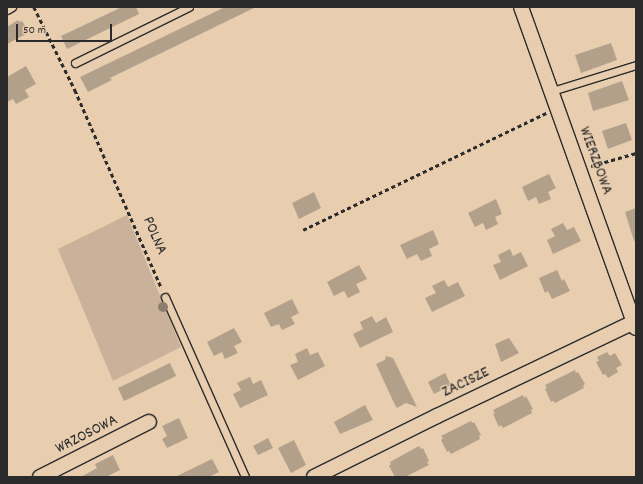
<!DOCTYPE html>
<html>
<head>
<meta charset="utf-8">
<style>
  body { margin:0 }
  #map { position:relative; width:643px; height:484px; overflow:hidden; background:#e8cdaf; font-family:Dekko,sans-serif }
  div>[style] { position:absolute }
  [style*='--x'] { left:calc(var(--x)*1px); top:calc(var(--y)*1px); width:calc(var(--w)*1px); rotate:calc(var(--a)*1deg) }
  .green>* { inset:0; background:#c9b299 }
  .building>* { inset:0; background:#b3a08b }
  .path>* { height:2.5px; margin-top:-1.25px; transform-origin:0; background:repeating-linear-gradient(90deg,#2b2b2b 0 4px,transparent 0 7px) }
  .roads { filter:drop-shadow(1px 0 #2b2b2b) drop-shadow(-1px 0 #2b2b2b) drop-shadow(0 1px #2b2b2b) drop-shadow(0 -1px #2b2b2b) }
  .service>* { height:7px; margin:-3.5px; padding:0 3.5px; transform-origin:3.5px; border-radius:3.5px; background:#e8cdaf }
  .minor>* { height:14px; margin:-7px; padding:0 7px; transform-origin:7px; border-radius:7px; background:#e8cdaf }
  .trees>* { width:10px; height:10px; margin:-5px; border-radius:50%; background:#8d7f70 }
  span { translate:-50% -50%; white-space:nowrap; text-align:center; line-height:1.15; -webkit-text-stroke:3px #e8cdaf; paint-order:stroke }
  .street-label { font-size:16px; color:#2b2b2b }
  .frame { position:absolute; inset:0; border:8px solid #2b2b2b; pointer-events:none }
  .scale { position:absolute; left:16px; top:24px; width:96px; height:18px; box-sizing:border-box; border:2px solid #2b2b2b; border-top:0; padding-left:5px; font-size:12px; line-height:14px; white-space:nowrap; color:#2b2b2b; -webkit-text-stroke:3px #e8cdaf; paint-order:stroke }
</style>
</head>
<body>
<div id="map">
  <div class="green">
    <div style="clip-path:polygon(127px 215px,181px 347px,113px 381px,58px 249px)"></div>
  </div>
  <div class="building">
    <div style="clip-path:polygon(122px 7px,136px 7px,139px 14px,67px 49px,61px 36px)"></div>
    <div style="clip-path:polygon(225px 7px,256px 7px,110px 78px,112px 80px,88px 92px,80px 77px)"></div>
    <div style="clip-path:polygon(18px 20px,19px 22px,22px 21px,28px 30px,25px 32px,26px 34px,7px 44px,7px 27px)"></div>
    <div style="clip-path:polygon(611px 43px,617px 60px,581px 73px,575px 55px)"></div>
    <div style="clip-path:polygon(26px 66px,36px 84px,25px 90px,29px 97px,16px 104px,13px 99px,7px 102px,7px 77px)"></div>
    <div style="clip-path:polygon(622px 81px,629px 100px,593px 111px,588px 93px)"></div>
    <div style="clip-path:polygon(626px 123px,632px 140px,608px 149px,602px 131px)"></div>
    <div style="clip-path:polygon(549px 174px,556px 188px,548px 192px,551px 199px,539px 204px,536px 197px,528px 201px,522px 187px)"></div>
    <div style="clip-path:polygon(314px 192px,321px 208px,299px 219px,292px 203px)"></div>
    <div style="clip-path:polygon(496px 199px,502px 214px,495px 217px,498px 224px,486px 230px,483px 223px,475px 227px,468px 213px)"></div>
    <div style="clip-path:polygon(636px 208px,636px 240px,634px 241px,625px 212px)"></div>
    <div style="clip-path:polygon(563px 223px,567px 230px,574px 227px,581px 241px,553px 254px,547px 240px,555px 236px,551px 229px)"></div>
    <div style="clip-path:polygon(433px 230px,439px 244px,429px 249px,432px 256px,421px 261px,417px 254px,407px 259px,400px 245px)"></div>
    <div style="clip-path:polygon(510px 249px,513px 256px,521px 252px,528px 266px,500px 280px,493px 265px,501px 262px,498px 255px)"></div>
    <div style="clip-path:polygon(359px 265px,367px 279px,356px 284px,360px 292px,348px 298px,344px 291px,334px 296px,327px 282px)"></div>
    <div style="clip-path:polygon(557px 270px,562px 281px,564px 279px,570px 291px,552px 299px,548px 291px,545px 293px,539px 278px)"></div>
    <div style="clip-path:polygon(444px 280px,448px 287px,458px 282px,465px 296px,432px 312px,425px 298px,436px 293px,432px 286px)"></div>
    <div style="clip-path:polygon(292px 299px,299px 313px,291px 317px,295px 324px,282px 330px,279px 324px,271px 327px,264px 313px)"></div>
    <div style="clip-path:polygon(372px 316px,376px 323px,386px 317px,393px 332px,360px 348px,353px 334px,363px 329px,360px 322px)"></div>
    <div style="clip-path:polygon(234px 328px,242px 342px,234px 346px,238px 353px,225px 359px,222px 352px,214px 356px,207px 342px)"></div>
    <div style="clip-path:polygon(509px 338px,519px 353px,501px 362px,495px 344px)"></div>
    <div style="clip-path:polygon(307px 348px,310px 355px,318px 352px,325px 366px,298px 380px,290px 365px,298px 362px,295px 354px)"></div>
    <div style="clip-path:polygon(607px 352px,610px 356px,615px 353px,622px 365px,616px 368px,618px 372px,608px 378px,605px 374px,603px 375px,596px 362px,599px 361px,597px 357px)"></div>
    <div style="clip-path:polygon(386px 356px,393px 358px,417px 407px,406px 403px,397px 408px,394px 403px,376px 364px,385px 360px)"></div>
    <div style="clip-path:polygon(170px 363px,176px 376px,124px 401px,118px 388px)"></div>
    <div style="clip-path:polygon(575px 370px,576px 373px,578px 372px,585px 384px,583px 386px,584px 388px,555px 403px,553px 401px,551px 402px,545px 389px,547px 388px,545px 385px)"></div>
    <div style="clip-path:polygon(445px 373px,451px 385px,434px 394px,428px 382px)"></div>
    <div style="clip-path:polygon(250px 377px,253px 384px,261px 380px,268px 395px,240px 408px,233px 394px,241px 390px,237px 383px)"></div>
    <div style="clip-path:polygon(523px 395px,524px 398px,526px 396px,533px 409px,531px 410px,532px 413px,503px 428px,501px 425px,499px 427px,493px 414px,495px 413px,493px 410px)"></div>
    <div style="clip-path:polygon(365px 405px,373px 420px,340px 434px,334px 422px)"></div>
    <div style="clip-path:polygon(179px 418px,188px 438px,167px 448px,162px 439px,167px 436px,162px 426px)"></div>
    <div style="clip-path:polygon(471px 421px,472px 423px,474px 422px,481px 435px,479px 436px,480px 439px,451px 454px,449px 451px,447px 452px,441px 440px,443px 438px,441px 436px)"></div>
    <div style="clip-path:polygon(268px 438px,273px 448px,258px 455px,253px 446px)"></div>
    <div style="clip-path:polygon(294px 440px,306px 465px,291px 473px,278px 448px)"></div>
    <div style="clip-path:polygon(419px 446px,421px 449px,423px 448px,429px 461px,427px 462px,429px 465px,405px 477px,395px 477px,389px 466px,391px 464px,390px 462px)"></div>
    <div style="clip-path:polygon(113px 455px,120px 470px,106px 477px,81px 477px,97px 468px,95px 464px)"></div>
    <div style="clip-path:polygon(212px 459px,219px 472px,209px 477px,175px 477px)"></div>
  </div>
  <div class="path">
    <div style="--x:34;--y:7;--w:93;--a:63.7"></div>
    <div style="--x:75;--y:90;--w:217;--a:66.4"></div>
    <div style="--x:591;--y:166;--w:47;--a:-16.1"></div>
    <div style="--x:303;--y:230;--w:270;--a:-25.7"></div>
  </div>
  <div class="roads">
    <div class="service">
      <div style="--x:7;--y:10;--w:6;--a:-31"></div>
      <div style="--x:75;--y:63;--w:127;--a:-26.2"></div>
      <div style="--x:552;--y:91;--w:88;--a:-17.2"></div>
      <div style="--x:165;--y:297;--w:197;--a:66"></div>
    </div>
    <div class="minor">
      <div style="--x:521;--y:7;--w:341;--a:70.3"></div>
      <div style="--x:40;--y:477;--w:122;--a:-26.8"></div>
      <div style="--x:314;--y:477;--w:137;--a:-26.4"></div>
      <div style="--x:437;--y:416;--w:218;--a:-25.5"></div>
    </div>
  </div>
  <div class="trees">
    <div style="left:163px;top:307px"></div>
  </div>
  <div class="street-label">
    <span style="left:595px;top:161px;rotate:70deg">WIERZBOWA</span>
    <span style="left:154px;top:236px;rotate:67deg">POLNA</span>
    <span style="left:466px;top:383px;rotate:-26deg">ZACISZE</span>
    <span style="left:87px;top:435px;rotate:-27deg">WRZOSOWA</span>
  </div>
  <div class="frame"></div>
  <div class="scale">50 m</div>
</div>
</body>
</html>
